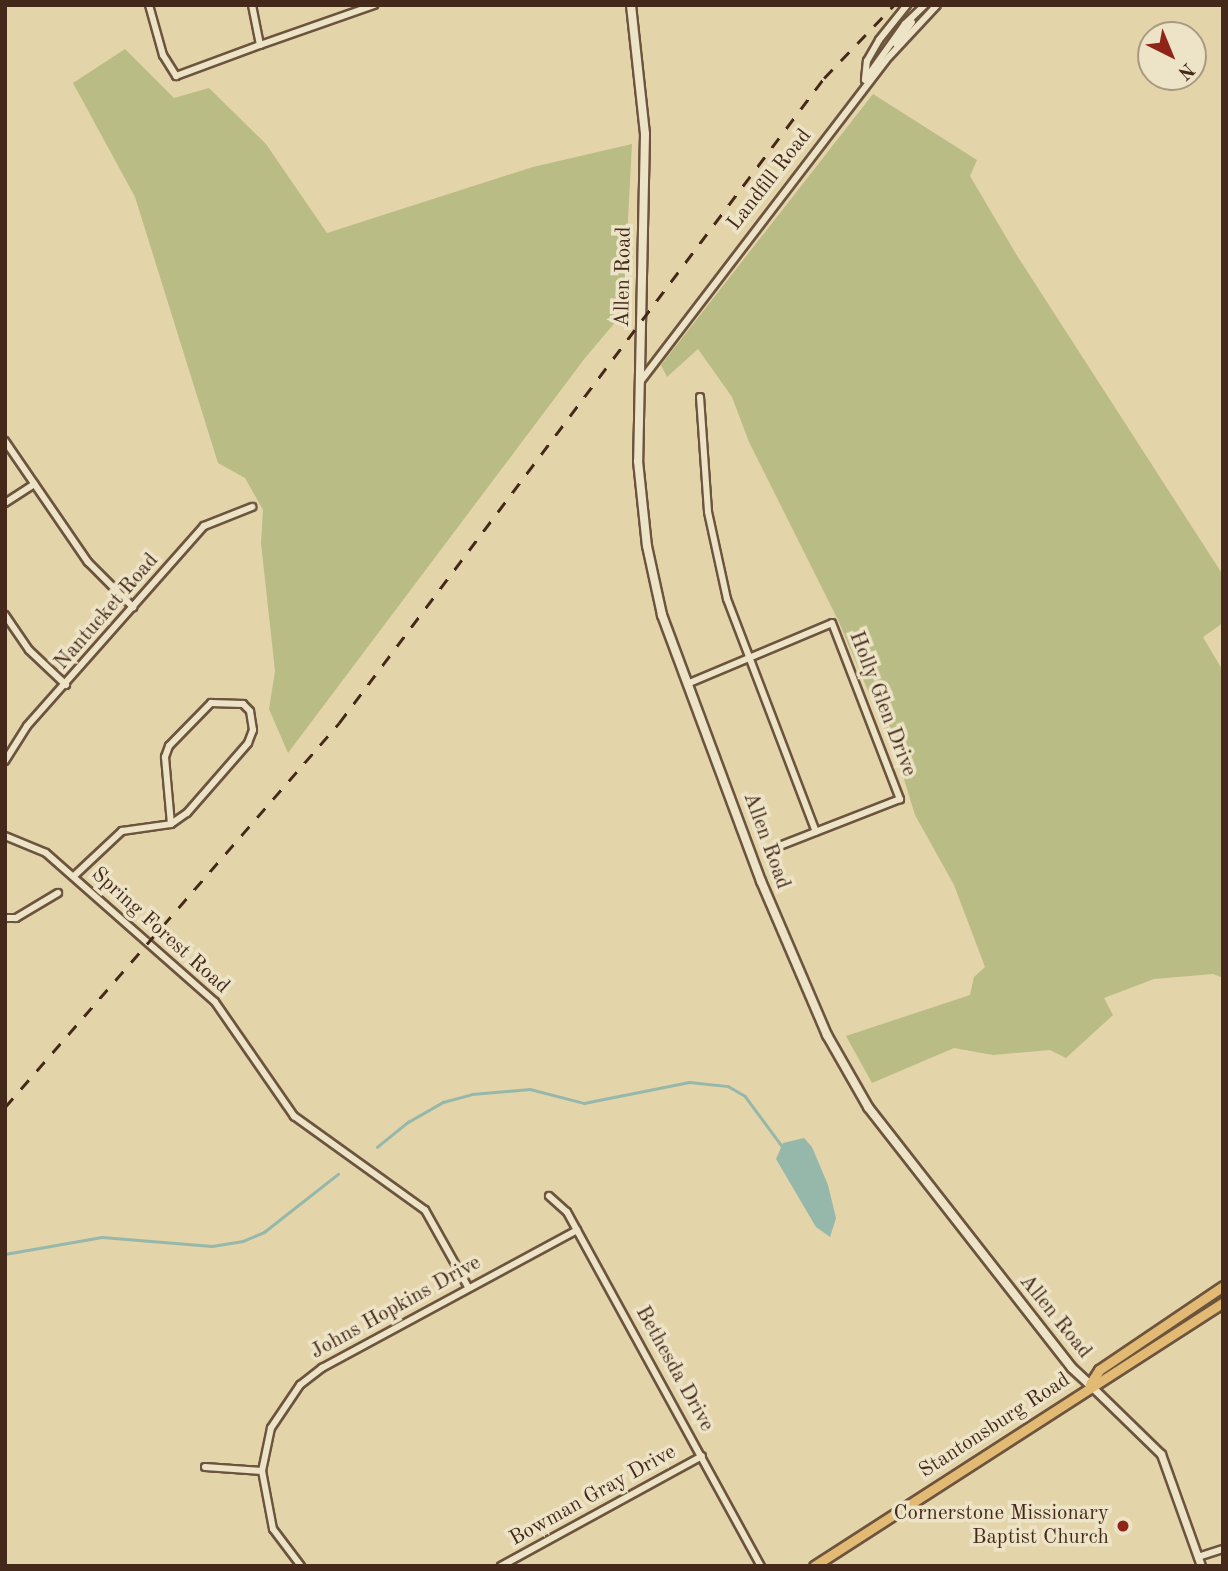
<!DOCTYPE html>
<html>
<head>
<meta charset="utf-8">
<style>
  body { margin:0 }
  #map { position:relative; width:1228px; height:1571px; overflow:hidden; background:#e4d4a9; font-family:"Old Standard TT",serif }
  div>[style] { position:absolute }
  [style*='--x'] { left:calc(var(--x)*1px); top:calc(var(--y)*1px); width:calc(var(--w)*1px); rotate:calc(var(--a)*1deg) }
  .green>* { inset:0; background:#b9bc85 }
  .water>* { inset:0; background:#95b8ab }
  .stream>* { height:2.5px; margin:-1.25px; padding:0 1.25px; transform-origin:1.25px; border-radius:1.25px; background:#95b8ab }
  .roads { filter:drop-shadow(2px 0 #6c543e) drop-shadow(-2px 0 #6c543e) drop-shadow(0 2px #6c543e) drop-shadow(0 -2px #6c543e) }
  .minor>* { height:6px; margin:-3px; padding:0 3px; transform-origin:3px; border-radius:3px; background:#ede3c7 }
  .tertiary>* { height:7px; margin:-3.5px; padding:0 3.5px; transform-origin:3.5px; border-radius:3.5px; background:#ede3c7 }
  .secondary>* { height:8px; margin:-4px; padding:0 4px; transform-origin:4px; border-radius:4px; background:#ede3c7 }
  .primary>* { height:9px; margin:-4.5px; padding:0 4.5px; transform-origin:4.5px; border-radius:4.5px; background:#e2ba74 }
  .rail>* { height:2.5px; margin-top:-1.25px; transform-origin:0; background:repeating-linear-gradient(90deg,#44291a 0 12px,transparent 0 24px) }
  .dots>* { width:19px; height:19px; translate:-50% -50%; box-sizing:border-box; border:4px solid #ede3c7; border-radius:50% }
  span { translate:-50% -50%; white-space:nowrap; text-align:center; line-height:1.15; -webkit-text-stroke:7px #ede3c7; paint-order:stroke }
  .street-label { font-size:21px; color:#44291a }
  .poi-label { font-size:21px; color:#44291a }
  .right { translate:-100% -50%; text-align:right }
  .frame { position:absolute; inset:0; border:7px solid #44291a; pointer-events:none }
  .north { position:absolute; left:1137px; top:21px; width:70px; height:70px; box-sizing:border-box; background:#ede3c7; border:2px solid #a99982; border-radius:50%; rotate:137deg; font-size:19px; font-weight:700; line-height:28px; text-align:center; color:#44291a }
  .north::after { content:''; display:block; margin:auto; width:24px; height:32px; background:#8f2418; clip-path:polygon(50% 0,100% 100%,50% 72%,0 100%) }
</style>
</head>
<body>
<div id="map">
  <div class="green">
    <div style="clip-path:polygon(125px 49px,174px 98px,209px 88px,266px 144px,327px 233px,533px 167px,632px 144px,623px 313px,585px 358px,288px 753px,269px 709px,275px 671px,261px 543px,263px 510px,245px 478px,218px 463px,135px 197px,73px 83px)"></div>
    <div style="clip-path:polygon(873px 94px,977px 160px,970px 176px,1016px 254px,1223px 575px,1223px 623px,1203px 637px,1223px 671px,1223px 978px,1213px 974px,1154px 979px,1104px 998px,1113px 1015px,1066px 1058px,1050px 1050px,993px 1055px,954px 1048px,872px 1083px,846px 1036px,970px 995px,974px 977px,985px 967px,954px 885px,915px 815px,900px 766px,838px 620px,749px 442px,732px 397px,698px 349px,667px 377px,661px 365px)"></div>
  </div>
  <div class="water">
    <div style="clip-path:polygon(804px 1138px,812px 1147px,828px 1185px,836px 1218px,830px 1237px,816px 1227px,776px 1159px,783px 1143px)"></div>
  </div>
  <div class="stream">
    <div style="--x:377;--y:1147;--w:40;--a:-39"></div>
    <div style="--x:408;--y:1122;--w:40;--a:-29.7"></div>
    <div style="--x:443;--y:1102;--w:30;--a:-15"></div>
    <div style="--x:472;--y:1094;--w:58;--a:-4.9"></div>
    <div style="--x:530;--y:1089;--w:56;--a:14.5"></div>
    <div style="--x:584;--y:1103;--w:107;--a:-11.3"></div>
    <div style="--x:689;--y:1082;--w:39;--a:6"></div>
    <div style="--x:728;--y:1086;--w:20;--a:30"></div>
    <div style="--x:745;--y:1096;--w:62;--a:53.5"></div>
    <div style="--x:5;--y:1254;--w:98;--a:-9.9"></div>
    <div style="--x:102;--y:1237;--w:110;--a:4.7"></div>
    <div style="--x:212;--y:1246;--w:31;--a:-9"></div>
    <div style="--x:243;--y:1241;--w:23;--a:-23"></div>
    <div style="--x:264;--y:1232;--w:94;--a:-38.1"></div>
  </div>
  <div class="roads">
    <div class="minor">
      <div style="--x:149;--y:5;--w:52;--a:74.4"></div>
      <div style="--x:163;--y:55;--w:25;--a:58"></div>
      <div style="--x:176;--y:76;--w:90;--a:-20.3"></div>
      <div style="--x:260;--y:45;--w:41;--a:-101.3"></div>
      <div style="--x:896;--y:44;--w:27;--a:-54"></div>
      <div style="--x:260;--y:45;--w:121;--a:-19.3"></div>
      <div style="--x:865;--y:79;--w:18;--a:-84"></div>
      <div style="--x:867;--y:61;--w:24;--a:-60"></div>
      <div style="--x:879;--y:40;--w:45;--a:-51.3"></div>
      <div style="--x:865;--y:80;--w:69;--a:-54.5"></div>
      <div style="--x:905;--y:24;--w:28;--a:-44"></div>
      <div style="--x:640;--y:382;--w:404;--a:-52.6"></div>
      <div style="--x:885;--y:61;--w:76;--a:-47.1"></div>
      <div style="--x:700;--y:397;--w:115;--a:86"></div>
      <div style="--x:708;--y:512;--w:89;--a:77.7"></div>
      <div style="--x:727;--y:599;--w:249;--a:69.1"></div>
      <div style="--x:5;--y:441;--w:147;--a:55.6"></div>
      <div style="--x:88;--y:562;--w:64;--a:45"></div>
      <div style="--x:5;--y:503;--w:35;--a:-33"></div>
      <div style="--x:5;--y:615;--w:42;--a:55.6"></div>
      <div style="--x:29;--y:650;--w:51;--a:43.4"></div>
      <div style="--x:687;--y:684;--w:157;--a:-22.8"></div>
      <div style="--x:832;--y:623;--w:189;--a:68.9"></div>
      <div style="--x:900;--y:799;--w:127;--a:158.7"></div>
      <div style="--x:5;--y:761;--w:41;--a:-57.8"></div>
      <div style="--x:27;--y:726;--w:267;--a:-48.5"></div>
      <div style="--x:204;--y:526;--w:52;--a:-21.6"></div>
      <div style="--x:5;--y:836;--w:44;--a:22.5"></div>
      <div style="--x:46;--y:853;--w:225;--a:41.4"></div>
      <div style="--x:215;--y:1002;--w:139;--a:55.3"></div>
      <div style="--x:294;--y:1116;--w:161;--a:35.7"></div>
      <div style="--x:425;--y:1210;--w:88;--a:60.8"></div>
      <div style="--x:74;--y:876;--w:66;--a:-43.2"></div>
      <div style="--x:122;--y:831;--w:49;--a:-8.1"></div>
      <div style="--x:171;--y:824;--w:19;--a:-35"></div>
      <div style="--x:187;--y:813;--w:93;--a:-48.9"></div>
      <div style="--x:248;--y:743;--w:14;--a:-69"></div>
      <div style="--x:253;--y:730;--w:19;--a:-99"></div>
      <div style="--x:250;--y:711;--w:10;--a:-135"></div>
      <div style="--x:243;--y:704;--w:32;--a:-178"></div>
      <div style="--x:211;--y:703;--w:60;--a:134.3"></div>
      <div style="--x:169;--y:746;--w:12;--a:110"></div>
      <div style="--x:165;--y:757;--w:67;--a:84.9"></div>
      <div style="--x:5;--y:918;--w:11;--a:0"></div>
      <div style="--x:16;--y:918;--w:49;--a:-30.8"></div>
      <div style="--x:549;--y:1196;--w:24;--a:42"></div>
      <div style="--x:567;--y:1212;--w:404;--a:61.3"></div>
      <div style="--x:205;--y:1467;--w:57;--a:4"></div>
      <div style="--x:1198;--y:1557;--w:26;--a:-18"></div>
      <div style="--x:301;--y:1566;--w:46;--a:-127.1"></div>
      <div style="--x:273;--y:1529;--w:59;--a:-100.7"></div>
      <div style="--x:262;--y:1471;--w:44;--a:-78.2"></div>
      <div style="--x:271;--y:1428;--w:52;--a:-56"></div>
      <div style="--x:300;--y:1385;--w:28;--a:-38"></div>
      <div style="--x:322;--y:1368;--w:290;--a:-28.4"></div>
      <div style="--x:501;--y:1566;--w:229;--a:-28.7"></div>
    </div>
    <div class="tertiary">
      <div style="--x:1090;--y:1385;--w:99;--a:44.2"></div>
      <div style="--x:1161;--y:1454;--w:119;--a:70.3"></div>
    </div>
    <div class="secondary">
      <div style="--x:631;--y:5;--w:130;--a:83.8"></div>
      <div style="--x:645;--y:134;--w:327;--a:91.2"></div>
      <div style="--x:638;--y:461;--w:85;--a:84"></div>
      <div style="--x:647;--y:546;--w:71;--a:77.7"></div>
      <div style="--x:662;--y:615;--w:284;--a:69.6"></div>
      <div style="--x:761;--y:881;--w:168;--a:66.8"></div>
      <div style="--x:827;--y:1035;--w:83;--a:60.3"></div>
      <div style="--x:868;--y:1107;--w:331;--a:52"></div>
      <div style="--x:1072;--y:1368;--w:23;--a:43"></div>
    </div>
    <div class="primary">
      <div style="--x:1090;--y:1384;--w:17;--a:-57"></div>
      <div style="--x:1099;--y:1370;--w:150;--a:-34.1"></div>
      <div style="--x:814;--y:1566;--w:487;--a:-32.8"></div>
    </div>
  </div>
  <div class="rail">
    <div style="--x:5;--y:1107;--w:509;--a:-48.98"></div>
    <div style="--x:339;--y:723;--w:807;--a:-53.06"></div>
    <div style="--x:824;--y:78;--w:101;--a:-46.2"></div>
  </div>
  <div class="dots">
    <div style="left:1123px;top:1526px;background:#8f2418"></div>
  </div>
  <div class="street-label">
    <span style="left:770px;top:180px;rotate:-52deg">Landfill Road</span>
    <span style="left:624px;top:277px;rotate:-89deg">Allen Road</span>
    <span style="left:107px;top:612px;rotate:-49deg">Nantucket Road</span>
    <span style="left:882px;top:704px;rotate:69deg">Holly Glen Drive</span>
    <span style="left:766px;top:841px;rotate:70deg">Allen Road</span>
    <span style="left:160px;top:931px;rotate:42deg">Spring Forest Road</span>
    <span style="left:396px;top:1308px;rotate:-29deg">Johns Hopkins Drive</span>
    <span style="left:1055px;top:1317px;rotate:51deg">Allen Road</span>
    <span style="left:674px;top:1369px;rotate:61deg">Bethesda Drive</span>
    <span style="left:995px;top:1426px;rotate:-33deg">Stantonsburg Road</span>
    <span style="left:593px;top:1496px;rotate:-29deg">Bowman Gray Drive</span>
  </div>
  <div class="poi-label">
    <span class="right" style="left:1109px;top:1526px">Cornerstone Missionary<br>Baptist Church</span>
  </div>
  <div class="frame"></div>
  <div class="north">N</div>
</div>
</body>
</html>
